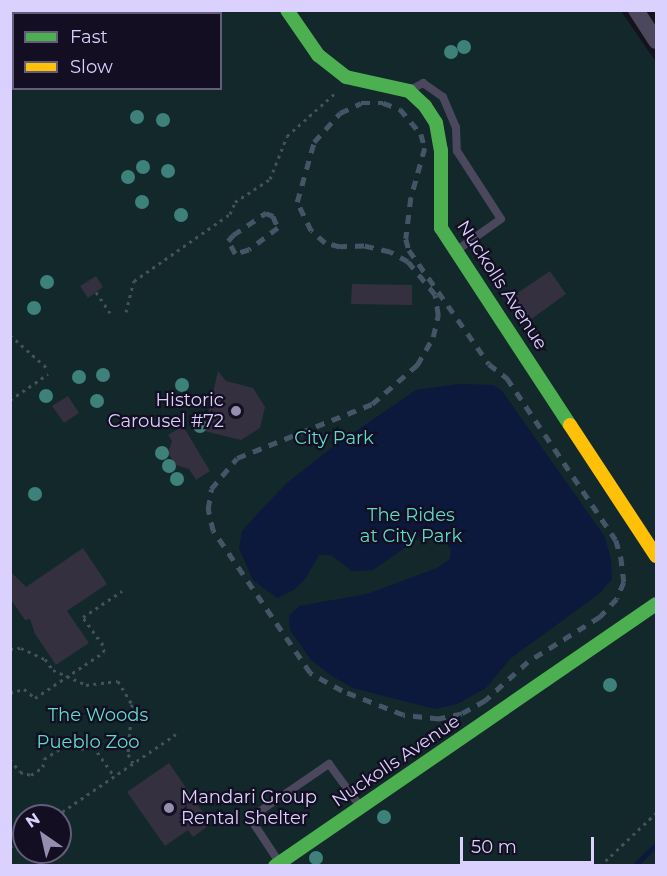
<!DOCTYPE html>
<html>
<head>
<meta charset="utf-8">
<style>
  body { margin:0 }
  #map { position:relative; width:667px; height:876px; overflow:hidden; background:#15121d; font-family:Montserrat,sans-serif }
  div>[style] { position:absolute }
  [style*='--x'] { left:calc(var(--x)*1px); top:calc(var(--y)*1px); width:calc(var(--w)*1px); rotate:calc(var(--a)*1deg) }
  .green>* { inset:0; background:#12282a }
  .water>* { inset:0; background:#0c183c }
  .stream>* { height:5px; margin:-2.5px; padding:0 2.5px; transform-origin:2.5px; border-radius:2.5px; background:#0c183c }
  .building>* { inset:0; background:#343040 }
  .path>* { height:3px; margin-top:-1.5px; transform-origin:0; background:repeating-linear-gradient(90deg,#46505e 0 3px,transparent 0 7.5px) }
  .lane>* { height:8px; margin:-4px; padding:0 4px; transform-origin:4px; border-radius:4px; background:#4b485e }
  .street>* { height:16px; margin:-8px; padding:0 8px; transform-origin:8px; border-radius:8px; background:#4b485e }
  .fast>* { height:14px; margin:-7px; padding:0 7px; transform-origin:7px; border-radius:7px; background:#4caf50 }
  .slow>* { height:14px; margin:-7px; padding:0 7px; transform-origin:7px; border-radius:7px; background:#ffc107 }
  .rail>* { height:4.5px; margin-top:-2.25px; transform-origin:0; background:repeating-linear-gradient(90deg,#445567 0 9px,transparent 0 17px) }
  .trees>* { width:14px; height:14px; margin:-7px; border-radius:50%; background:#3e817a }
  .dots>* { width:16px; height:16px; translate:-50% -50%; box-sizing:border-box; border:3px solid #130e22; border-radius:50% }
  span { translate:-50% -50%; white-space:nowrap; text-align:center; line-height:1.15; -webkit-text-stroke:4.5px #130e22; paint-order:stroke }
  .street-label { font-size:18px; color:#dad1fe }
  .poi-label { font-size:18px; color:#dad1fe }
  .right { translate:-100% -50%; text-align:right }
  .left { translate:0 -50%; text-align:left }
  .park-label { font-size:18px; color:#5fdcc7 }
  .frame { position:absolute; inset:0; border:12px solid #dad1fe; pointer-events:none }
  .legend { position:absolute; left:12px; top:12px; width:210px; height:78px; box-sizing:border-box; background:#130e22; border:2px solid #635c7a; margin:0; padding:8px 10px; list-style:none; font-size:18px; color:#dad1fe }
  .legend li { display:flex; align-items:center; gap:12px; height:30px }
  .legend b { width:30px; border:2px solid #635c7a }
  .north { position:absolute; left:12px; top:804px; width:60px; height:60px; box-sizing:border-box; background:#130e22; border:2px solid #635c7a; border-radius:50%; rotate:326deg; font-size:16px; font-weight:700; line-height:24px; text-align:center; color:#dad1fe }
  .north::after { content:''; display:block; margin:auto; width:21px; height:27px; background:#958eaf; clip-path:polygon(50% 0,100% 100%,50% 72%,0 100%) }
  .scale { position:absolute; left:460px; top:837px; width:134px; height:27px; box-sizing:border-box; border:3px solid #dad1fe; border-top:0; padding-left:8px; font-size:18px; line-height:21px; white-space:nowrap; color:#dad1fe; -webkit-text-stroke:4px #130e22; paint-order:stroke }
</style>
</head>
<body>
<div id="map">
  <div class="green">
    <div style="clip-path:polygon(evenodd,11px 11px,621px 11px,656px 62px,656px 865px,11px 865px,11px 11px,14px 14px,220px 14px,220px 88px,14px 88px,14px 14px,11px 11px,24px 816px,60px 816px,60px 852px,24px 852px,24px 816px)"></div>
  </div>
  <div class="water">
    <div style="clip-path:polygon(459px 384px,493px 385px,502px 391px,605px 537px,611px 560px,612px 579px,599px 594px,511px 658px,486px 688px,457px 704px,435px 709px,353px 688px,332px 676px,311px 660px,290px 630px,289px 616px,299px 606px,367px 594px,437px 568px,450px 559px,451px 550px,443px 537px,435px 530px,426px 533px,373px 570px,352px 571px,331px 555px,319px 555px,305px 579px,294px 590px,277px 598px,253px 580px,239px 548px,242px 531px,260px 511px,287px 483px,330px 449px,416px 390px)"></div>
  </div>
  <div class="stream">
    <div style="--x:634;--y:866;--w:30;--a:-44"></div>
  </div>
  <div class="building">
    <div style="clip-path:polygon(550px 271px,566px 294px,530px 320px,513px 296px)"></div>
    <div style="clip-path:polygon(96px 276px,103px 287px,88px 298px,80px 286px)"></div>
    <div style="clip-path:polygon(352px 284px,412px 285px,412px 305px,351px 304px)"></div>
    <div style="clip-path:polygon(218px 371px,226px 381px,253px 388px,265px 407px,260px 428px,241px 440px,204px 431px)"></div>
    <div style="clip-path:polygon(68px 396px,79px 413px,64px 423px,52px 406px)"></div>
    <div style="clip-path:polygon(183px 426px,210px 471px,196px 480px,189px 469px,176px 465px,168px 453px,172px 441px,168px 435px)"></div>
    <div style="clip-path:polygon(83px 548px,107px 584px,67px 611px,89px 643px,56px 665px,35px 634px,30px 619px,25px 620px,10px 598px,10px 571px,26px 587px)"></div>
    <div style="clip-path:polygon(169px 763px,211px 824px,193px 837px,188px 830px,165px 846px,127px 792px)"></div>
  </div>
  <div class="path">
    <div style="--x:96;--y:292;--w:25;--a:56"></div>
    <div style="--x:126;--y:312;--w:32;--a:-76"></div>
    <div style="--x:134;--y:281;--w:117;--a:-34.9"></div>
    <div style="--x:230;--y:214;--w:13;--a:-67"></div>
    <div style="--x:235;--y:202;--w:42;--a:-33.3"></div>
    <div style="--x:270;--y:179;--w:46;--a:-68.4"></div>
    <div style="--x:287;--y:136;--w:63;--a:-41.8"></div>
    <div style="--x:10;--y:335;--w:51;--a:41.8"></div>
    <div style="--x:10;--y:400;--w:46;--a:-34.4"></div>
    <div style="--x:10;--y:649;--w:11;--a:-5"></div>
    <div style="--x:21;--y:648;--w:26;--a:25"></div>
    <div style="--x:45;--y:659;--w:14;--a:54"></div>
    <div style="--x:53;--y:670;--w:36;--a:24"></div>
    <div style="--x:86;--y:685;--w:32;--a:-7"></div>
    <div style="--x:118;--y:681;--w:27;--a:59"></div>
    <div style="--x:132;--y:704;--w:50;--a:94.6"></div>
    <div style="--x:128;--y:754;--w:10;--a:61"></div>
    <div style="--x:10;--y:693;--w:15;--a:-16"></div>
    <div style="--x:24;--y:689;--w:14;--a:39"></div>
    <div style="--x:35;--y:698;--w:83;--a:-33.7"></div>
    <div style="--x:104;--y:652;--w:7;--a:-98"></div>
    <div style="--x:103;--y:645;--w:34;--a:-126"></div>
    <div style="--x:83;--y:617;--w:47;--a:-33.7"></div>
    <div style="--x:10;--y:759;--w:16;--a:52"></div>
    <div style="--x:20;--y:772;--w:11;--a:15"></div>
    <div style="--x:31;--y:775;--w:14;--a:-34"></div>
    <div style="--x:43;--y:767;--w:8;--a:-83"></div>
    <div style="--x:44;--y:759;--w:31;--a:-32"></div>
    <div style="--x:70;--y:743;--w:13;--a:29"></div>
    <div style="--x:81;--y:749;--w:12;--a:-14"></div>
    <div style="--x:93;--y:746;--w:37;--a:55"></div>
    <div style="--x:56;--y:816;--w:145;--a:-34.3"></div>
    <div style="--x:10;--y:847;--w:17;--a:-33"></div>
    <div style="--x:600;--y:866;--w:77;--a:-43.4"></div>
  </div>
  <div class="lane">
    <div style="--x:410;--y:90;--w:15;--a:-28"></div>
    <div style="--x:423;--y:83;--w:24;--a:35"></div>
    <div style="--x:443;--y:97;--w:33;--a:67"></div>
    <div style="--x:456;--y:127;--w:24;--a:88"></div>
    <div style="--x:457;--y:151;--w:81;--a:57.1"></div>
    <div style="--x:501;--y:219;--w:54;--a:144.8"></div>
    <div style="--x:279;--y:862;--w:53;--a:-123.4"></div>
    <div style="--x:250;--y:818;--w:96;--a:-34.4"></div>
    <div style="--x:329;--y:764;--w:52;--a:53.6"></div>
  </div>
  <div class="street">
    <div style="--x:636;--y:10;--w:37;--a:57"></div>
  </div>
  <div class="fast">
    <div style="--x:287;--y:10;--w:55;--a:55.4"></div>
    <div style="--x:318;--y:55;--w:36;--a:38"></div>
    <div style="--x:346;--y:77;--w:65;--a:12.5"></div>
    <div style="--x:409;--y:91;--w:22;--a:43"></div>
    <div style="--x:425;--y:106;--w:20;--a:57"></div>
    <div style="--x:436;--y:123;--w:27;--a:80"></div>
    <div style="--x:441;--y:150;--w:78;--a:90"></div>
    <div style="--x:441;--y:228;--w:235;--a:56.8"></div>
    <div style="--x:275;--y:866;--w:462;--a:-34.5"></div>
  </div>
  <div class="slow">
    <div style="--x:570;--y:425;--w:157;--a:56.7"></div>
  </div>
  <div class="rail">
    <div style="--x:361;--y:103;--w:22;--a:0"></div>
    <div style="--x:383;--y:103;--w:18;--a:19"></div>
    <div style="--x:400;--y:109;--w:33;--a:50"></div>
    <div style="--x:421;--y:134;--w:15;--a:74"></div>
    <div style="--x:425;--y:148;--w:52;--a:105.6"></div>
    <div style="--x:411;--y:198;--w:41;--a:97"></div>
    <div style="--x:406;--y:239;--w:11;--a:75"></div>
    <div style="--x:409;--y:250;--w:139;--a:54.9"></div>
    <div style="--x:489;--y:364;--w:23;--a:38"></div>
    <div style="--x:507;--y:378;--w:195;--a:56.1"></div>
    <div style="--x:616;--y:540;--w:18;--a:74"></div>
    <div style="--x:621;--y:557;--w:25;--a:83"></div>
    <div style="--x:624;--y:582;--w:18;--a:112"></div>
    <div style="--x:617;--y:599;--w:25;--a:133"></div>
    <div style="--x:600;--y:617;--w:85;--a:148"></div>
    <div style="--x:528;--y:662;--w:58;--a:137.8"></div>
    <div style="--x:485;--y:701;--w:26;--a:151"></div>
    <div style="--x:462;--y:714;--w:24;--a:168"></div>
    <div style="--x:439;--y:719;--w:36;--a:-174"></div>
    <div style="--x:403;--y:715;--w:66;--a:-158.5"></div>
    <div style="--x:342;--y:691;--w:37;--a:-151"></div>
    <div style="--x:310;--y:673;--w:172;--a:-124.3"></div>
    <div style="--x:213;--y:531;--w:23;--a:-103"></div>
    <div style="--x:208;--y:509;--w:20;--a:-81"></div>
    <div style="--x:211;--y:489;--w:40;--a:-50"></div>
    <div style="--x:237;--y:458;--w:145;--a:-21.8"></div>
    <div style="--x:372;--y:404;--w:60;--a:-40.9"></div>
    <div style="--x:417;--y:365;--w:32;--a:-60"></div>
    <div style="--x:433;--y:337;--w:23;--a:-77"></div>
    <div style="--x:438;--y:315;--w:20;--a:-99"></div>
    <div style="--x:435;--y:295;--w:43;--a:-129.3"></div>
    <div style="--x:408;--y:262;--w:21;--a:-151"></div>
    <div style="--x:390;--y:252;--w:27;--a:-167"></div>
    <div style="--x:364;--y:246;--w:24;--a:178"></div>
    <div style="--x:340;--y:247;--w:16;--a:-165"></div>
    <div style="--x:325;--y:243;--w:18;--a:-139"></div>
    <div style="--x:311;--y:231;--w:32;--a:-116"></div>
    <div style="--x:297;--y:202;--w:62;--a:-74.2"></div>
    <div style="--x:314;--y:142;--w:39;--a:-48"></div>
    <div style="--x:340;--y:113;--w:23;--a:-25"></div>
    <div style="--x:266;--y:213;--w:8;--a:23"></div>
    <div style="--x:273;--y:216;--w:13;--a:67"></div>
    <div style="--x:278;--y:228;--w:36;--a:143"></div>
    <div style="--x:249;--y:250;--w:15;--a:164"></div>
    <div style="--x:235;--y:254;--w:15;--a:-118"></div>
    <div style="--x:228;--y:241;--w:8;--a:-50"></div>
    <div style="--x:233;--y:235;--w:40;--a:-34"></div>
  </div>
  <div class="trees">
    <div style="left:464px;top:47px"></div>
    <div style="left:451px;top:52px"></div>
    <div style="left:137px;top:117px"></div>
    <div style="left:163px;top:120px"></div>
    <div style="left:143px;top:167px"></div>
    <div style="left:168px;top:171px"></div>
    <div style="left:128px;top:177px"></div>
    <div style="left:142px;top:202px"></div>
    <div style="left:181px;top:215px"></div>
    <div style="left:47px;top:282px"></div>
    <div style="left:34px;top:308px"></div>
    <div style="left:103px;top:375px"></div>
    <div style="left:79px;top:377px"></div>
    <div style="left:182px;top:385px"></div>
    <div style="left:46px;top:396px"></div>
    <div style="left:97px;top:401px"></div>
    <div style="left:200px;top:426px"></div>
    <div style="left:162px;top:453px"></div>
    <div style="left:169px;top:466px"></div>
    <div style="left:177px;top:479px"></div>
    <div style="left:35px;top:494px"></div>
    <div style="left:610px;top:685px"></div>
    <div style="left:384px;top:817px"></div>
    <div style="left:316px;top:858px"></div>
  </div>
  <div class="dots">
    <div style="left:236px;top:411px;background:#958eaf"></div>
    <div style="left:169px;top:808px;background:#958eaf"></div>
  </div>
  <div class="street-label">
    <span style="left:502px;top:285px;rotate:57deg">Nuckolls Avenue</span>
    <span style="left:396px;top:761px;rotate:-34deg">Nuckolls Avenue</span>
  </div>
  <div class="poi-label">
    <span class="right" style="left:224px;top:411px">Historic<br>Carousel #72</span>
    <span class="left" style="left:181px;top:808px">Mandari Group<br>Rental Shelter</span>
  </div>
  <div class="park-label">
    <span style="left:334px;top:438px">City Park</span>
    <span style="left:411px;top:526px">The Rides<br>at City Park</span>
    <span style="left:98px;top:715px">The Woods</span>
    <span style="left:88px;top:742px">Pueblo Zoo</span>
  </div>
  <div class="frame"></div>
  <ul class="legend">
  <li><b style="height:8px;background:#4caf50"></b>Fast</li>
  <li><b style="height:8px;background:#ffc107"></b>Slow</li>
  </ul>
  <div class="north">N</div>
  <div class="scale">50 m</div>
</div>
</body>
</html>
